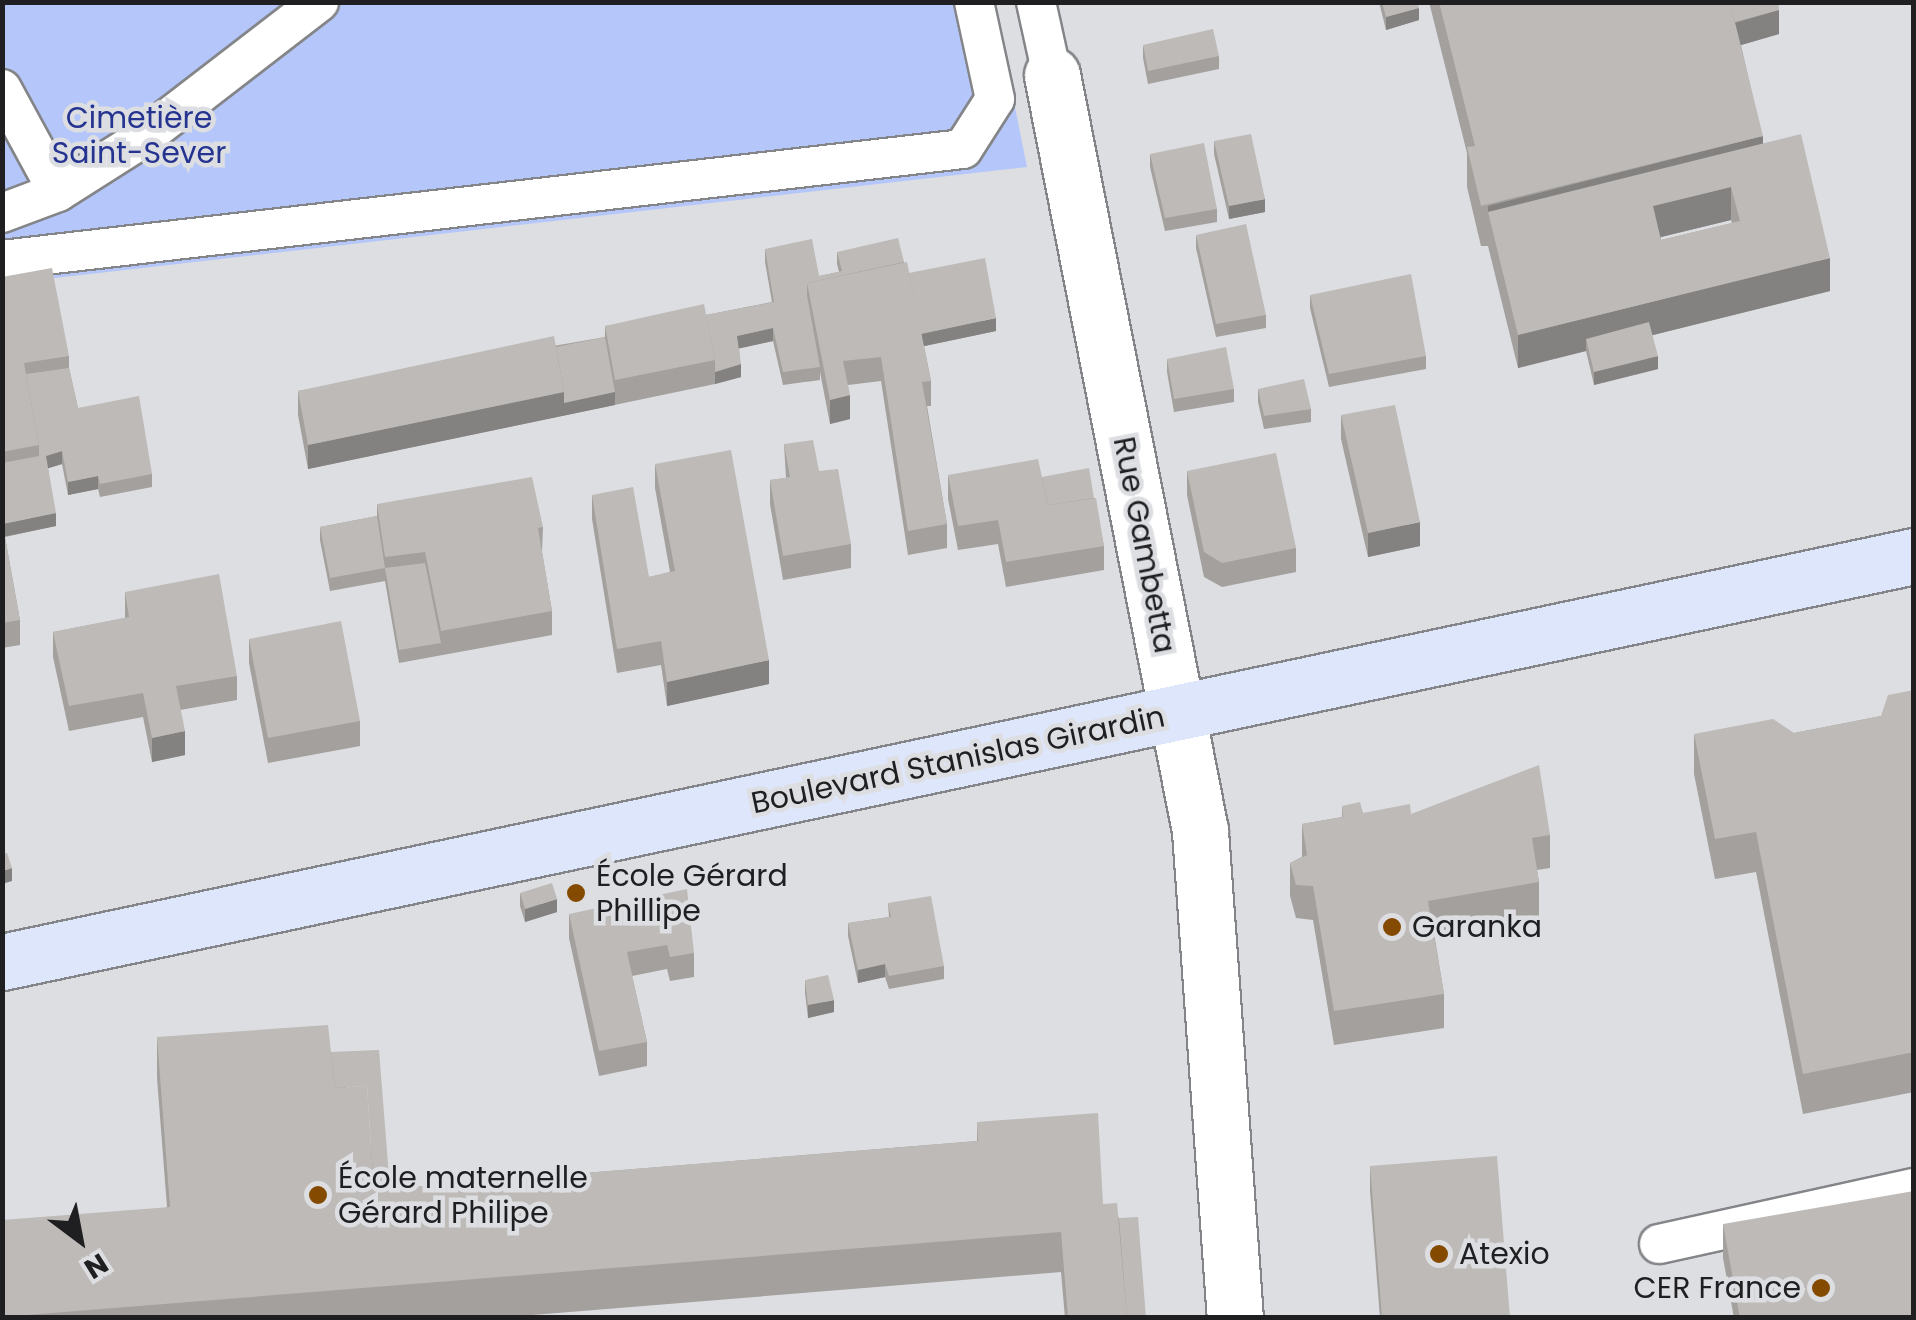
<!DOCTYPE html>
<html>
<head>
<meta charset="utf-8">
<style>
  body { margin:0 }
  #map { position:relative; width:1916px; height:1320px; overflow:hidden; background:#dddee2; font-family:Poppins,sans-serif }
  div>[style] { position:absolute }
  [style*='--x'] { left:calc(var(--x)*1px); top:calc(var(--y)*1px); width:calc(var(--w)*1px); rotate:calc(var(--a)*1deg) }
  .green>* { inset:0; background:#b5c7fa }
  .roads { filter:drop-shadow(2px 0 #848588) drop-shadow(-2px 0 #848588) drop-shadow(0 2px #848588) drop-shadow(0 -2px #848588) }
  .lane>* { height:38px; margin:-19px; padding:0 19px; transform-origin:19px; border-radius:19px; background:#fff }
  .street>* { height:55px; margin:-27.5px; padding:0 27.5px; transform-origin:27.5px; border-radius:27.5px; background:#fff }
  .secondary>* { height:55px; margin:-27.5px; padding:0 27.5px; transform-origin:27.5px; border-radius:27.5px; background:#dee6fb }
  .wall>* { inset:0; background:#a3a09d }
  .shaded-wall>* { inset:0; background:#848280 }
  .building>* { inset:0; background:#bdbab7 }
  .dots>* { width:28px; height:28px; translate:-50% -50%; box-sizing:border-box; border:5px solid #dddee2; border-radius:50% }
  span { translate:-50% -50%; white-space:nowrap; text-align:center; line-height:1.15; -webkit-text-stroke:9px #dddee2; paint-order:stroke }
  .park-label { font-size:30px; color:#253490 }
  .street-label { font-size:30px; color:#1f1f21 }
  .poi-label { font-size:30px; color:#1f1f21 }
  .left { translate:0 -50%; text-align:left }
  .right { translate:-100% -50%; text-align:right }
  .frame { position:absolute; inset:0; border:5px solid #1f1f21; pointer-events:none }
  .north { position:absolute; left:30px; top:1190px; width:100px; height:100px; -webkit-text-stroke:8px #dddee2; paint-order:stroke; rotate:148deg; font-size:28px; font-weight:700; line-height:40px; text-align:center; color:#1f1f21 }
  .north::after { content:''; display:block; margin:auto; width:35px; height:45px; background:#1f1f21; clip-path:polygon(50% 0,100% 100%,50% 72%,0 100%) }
</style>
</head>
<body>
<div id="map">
  <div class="green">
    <div style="clip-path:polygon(2px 3px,994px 3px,1027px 167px,3px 284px)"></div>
  </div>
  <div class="roads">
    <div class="lane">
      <div style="--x:1036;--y:2;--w:75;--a:77.6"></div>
      <div style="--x:2;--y:89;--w:117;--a:61.5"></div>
      <div style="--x:2;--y:213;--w:60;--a:-20.6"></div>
      <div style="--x:58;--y:192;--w:97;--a:-32.4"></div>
      <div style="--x:140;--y:140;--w:226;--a:-37.6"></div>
      <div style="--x:2;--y:260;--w:967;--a:-6.59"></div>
      <div style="--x:963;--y:149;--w:59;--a:-57.4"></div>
      <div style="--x:995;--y:99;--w:99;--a:-102.2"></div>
      <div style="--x:1659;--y:1244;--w:261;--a:-12.4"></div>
    </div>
    <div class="street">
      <div style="--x:1052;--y:75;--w:770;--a:78.92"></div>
      <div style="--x:1200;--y:831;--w:488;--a:85.9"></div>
    </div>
    <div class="secondary">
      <div style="--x:2;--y:962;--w:1955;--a:-11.99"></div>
    </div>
  </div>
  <div class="wall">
    <div style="clip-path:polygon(1379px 2px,1417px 2px,1419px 20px,1386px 30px)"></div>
    <div style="clip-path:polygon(evenodd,1429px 2px,1778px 2px,1779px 34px,1741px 45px,1763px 143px,1830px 291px,1652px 335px,1658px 369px,1594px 385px,1586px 351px,1518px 368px,1488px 246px,1481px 246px,1467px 187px,1467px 153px,1429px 2px,1731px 220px,1732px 223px,1661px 240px,1661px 237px,1731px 220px)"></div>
    <div style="clip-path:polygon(1143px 45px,1219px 56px,1219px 69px,1148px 84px,1143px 58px)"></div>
    <div style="clip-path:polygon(1214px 141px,1265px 212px,1229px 219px,1214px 154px)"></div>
    <div style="clip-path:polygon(1150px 154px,1217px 209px,1217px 222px,1165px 231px,1150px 167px)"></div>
    <div style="clip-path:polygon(1196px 235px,1266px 315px,1266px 328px,1216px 337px,1196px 248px)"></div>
    <div style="clip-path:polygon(765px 249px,819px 276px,839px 272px,837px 264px,837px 252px,904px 262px,909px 273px,996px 331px,924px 346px,931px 381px,931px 406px,927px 406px,947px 524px,947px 548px,908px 555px,881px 381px,848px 385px,850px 419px,830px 424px,820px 372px,820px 380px,783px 385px,773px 341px,739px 348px,741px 377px,715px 384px,308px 469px,298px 415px,298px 391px,605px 337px,605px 326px,706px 315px,772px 302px,765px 262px)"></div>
    <div style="clip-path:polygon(2px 277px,69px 356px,69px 368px,78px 408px,152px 474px,152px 487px,100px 497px,98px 489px,68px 495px,62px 464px,48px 468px,56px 526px,5px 537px,20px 620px,20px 645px,2px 648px)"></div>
    <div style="clip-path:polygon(1310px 295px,1426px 356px,1426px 369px,1329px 387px,1310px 308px)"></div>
    <div style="clip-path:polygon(1167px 359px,1234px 389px,1234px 402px,1174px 412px,1167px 372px)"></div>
    <div style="clip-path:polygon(1258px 389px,1311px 409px,1311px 422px,1264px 429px,1258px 402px)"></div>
    <div style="clip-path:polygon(1341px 415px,1420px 546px,1368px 557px,1341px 439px)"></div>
    <div style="clip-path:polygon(784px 444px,819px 471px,851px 544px,851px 568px,783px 580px,770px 504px,770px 480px,786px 478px)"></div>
    <div style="clip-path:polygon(655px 464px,769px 684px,667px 706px,661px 665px,617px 673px,592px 519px,592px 495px,649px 577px,670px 572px,655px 488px)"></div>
    <div style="clip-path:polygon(1187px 471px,1296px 548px,1296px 572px,1222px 587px,1204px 577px,1187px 495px)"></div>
    <div style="clip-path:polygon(948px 475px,1042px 477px,1094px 498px,1104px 546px,1104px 570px,1006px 587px,998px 544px,958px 550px,948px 499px)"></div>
    <div style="clip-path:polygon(377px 504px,543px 527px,542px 552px,552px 611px,552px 635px,399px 663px,385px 581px,330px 591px,320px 540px,320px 527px,377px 516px)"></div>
    <div style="clip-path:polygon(125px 592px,237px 676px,237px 700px,180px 710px,185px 755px,152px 762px,143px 717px,69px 731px,53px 657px,53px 632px,125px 618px)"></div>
    <div style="clip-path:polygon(249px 639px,360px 721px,360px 746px,268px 763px,249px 663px)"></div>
    <div style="clip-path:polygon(1914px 690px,1914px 1092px,1803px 1114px,1756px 872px,1715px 879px,1694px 774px,1694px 734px,1794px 733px,1881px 716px)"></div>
    <div style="clip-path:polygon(1342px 806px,1363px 813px,1411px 814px,1550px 835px,1550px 868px,1537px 870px,1539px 882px,1539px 916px,1434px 933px,1444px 994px,1444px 1028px,1334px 1045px,1313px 920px,1296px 918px,1290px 896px,1290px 863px,1302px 857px,1302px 824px,1342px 817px)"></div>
    <div style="clip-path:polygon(520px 893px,557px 912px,525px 922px,520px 906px)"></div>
    <div style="clip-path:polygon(888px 903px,944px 966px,944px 979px,889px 989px,885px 977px,858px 983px,848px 936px,848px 923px,889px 917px)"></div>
    <div style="clip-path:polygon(569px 914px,694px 953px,694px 977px,670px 981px,667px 969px,632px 976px,647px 1042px,647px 1066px,599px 1076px,569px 938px)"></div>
    <div style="clip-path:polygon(805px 980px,834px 1012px,808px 1018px,805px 993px)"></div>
    <div style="clip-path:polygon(157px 1037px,331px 1052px,390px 1189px,977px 1141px,977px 1122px,1103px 1204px,1119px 1218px,1146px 1318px,1065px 1318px,1061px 1272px,495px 1318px,2px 1318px,167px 1207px,157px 1078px)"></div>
    <div style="clip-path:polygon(1370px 1166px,1510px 1318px,1380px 1318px,1370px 1191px)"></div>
    <div style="clip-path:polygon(1723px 1224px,1914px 1318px,1734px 1318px,1723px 1258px)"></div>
  </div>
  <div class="shaded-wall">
    <div style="clip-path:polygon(1419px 8px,1419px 20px,1386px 30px,1386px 17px)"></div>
    <div style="clip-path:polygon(1779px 10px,1779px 34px,1731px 48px,1731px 24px)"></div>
    <div style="clip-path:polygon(1763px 136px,1763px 176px,1488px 212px,1488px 206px)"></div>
    <div style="clip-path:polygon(1731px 187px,1731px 220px,1653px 239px,1653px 206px)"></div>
    <div style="clip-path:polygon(1265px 199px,1265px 212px,1229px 219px,1229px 206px)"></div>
    <div style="clip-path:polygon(1830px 258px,1830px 291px,1589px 351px,1586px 339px,1586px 351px,1518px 368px,1518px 335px)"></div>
    <div style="clip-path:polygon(996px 318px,996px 331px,920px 347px,920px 334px)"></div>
    <div style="clip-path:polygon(773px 328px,773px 341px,737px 349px,737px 336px)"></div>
    <div style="clip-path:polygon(1658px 356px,1658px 369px,1594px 385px,1594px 372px)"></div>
    <div style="clip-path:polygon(741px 364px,741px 377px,715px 384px,715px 372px)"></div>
    <div style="clip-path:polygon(564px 392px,615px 392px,615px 405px,308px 469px,308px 445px)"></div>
    <div style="clip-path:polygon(850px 395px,850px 419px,830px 424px,830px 400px)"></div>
    <div style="clip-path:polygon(62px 451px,62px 464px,46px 469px,46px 456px)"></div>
    <div style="clip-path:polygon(98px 476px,98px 489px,68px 495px,68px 482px)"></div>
    <div style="clip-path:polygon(56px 513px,56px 526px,2px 537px,2px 524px)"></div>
    <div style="clip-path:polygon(1420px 522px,1420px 546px,1368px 557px,1368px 533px)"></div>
    <div style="clip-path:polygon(769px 660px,769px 684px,667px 706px,667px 682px)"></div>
    <div style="clip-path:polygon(185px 731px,185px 755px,152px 762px,152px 738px)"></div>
    <div style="clip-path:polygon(12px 868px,12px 881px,2px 884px,2px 871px)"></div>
    <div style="clip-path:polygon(557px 899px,557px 912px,525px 922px,525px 909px)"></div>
    <div style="clip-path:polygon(885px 964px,885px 977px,858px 983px,858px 970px)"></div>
    <div style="clip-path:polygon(834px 1000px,834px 1012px,808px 1018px,808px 1005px)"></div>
  </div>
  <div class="building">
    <div style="clip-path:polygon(1382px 2px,1417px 2px,1419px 8px,1386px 17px)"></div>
    <div style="clip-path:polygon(1439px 2px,1730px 2px,1763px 136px,1481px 206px,1467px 147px,1475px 146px)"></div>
    <div style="clip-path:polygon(1730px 2px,1778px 2px,1779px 10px,1735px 22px)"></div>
    <div style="clip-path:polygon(1213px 29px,1219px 56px,1148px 71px,1143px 45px)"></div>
    <div style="clip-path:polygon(1251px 134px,1265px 199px,1229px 206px,1214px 141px)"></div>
    <div style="clip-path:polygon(evenodd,1801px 134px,1830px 258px,1518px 335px,1488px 212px,1801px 134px,1731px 187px,1740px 221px,1661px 240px,1653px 206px,1731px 187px)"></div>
    <div style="clip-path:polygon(1204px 143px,1217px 209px,1165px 218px,1150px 154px)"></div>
    <div style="clip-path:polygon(1246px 224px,1266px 315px,1216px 324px,1196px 235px)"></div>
    <div style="clip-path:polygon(898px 238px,904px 262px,807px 283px,807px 295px,820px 367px,783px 372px,773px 328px,737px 336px,741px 364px,715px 372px,715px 360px,706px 315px,774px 302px,765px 249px,812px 239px,819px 276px,842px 271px,837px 252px)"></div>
    <div style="clip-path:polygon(985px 258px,996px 318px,921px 334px,909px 273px)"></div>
    <div style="clip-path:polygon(907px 262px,931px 381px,922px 382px,947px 524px,908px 531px,881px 357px,843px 361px,850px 395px,830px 400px,807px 283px)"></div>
    <div style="clip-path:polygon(52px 268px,69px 356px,24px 363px,39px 445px,2px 452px,2px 277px)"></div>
    <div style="clip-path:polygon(1411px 274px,1426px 356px,1329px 374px,1310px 295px)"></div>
    <div style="clip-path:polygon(704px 304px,715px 360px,615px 380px,605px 326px)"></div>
    <div style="clip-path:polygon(1649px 322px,1658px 356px,1594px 372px,1586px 339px)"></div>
    <div style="clip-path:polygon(554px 336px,564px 392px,308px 445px,298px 391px)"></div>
    <div style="clip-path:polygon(605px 337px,615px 392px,564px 403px,564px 392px,556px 347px)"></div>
    <div style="clip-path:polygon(1226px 347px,1234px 389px,1174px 399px,1167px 359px)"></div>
    <div style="clip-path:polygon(69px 368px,78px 408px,139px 396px,152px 474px,100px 484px,98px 476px,68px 482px,62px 451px,46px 456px,56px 513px,3px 524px,2px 463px,39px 456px,39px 445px,26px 374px)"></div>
    <div style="clip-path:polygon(1304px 379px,1311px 409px,1264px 416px,1258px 389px)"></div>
    <div style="clip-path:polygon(1395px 405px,1420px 522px,1368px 533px,1341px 415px)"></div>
    <div style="clip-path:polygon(813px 440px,819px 471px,838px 469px,851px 544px,783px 556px,770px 480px,790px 477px,784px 444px)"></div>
    <div style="clip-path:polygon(731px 450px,769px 660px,667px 682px,661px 641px,617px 649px,592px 495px,633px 487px,649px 577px,675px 571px,655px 464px)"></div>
    <div style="clip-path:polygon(1276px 453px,1296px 548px,1222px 563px,1204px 552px,1187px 471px)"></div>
    <div style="clip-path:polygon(1038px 459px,1048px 505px,1096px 498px,1104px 546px,1006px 562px,998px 520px,958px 526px,948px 475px)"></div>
    <div style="clip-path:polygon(1089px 468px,1094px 498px,1048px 505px,1042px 477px)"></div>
    <div style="clip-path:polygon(532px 477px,543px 527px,538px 528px,552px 611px,441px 631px,425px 552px,385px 557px,377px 504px)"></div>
    <div style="clip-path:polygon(377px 516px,385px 568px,330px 578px,320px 527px)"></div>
    <div style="clip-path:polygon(2px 521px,20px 620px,2px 623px)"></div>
    <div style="clip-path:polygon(425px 563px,441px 643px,399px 650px,385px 568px)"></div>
    <div style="clip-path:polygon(219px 574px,237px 676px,176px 686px,185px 731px,152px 738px,143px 693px,69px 706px,53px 632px,129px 617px,125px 592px)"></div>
    <div style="clip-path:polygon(341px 621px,360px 721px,268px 738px,249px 639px)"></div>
    <div style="clip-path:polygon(1914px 690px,1914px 1052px,1803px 1074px,1756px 832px,1715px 839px,1694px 734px,1773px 719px,1794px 733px,1881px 716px,1888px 695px)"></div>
    <div style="clip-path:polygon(1539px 765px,1550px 835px,1532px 838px,1539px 882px,1428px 901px,1444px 994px,1334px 1011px,1313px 886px,1296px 885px,1290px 863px,1307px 855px,1302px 824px,1343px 817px,1342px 806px,1360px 802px,1363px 813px,1410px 804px,1411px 814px)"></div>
    <div style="clip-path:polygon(7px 853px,12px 868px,2px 871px,2px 854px)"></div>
    <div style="clip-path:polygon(552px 883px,557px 899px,525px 909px,520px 893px)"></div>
    <div style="clip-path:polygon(687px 889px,694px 953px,670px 957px,667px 945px,627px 952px,647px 1042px,599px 1051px,569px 914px)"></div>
    <div style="clip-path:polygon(931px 896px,944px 966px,889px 976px,885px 964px,858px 970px,848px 923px,891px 917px,888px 903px)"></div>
    <div style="clip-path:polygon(828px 975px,834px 1000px,808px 1005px,805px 980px)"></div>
    <div style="clip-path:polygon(328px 1025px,335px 1088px,367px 1086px,374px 1190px,978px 1141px,977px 1122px,1098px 1113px,1103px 1204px,1117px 1203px,1127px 1318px,1068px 1318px,1061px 1232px,2px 1317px,2px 1220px,170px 1207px,157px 1037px)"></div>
    <div style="clip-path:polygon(379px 1050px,390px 1189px,374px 1190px,367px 1086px,335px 1088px,331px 1052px)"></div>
    <div style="clip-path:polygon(1497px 1156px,1510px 1318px,1382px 1318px,1370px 1166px)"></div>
    <div style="clip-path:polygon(1914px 1191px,1914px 1318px,1740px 1318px,1723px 1224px)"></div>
    <div style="clip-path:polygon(1138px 1217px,1146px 1318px,1127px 1318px,1119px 1218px)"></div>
  </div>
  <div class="dots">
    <div style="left:576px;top:893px;background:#844a00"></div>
    <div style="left:1392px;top:927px;background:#844a00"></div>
    <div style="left:318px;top:1195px;background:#844a00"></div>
    <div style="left:1439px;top:1254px;background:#844a00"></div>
    <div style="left:1821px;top:1288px;background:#844a00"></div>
  </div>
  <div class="park-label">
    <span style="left:139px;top:135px">Cimetière<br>Saint-Sever</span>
  </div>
  <div class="street-label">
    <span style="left:1144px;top:545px;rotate:79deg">Rue Gambetta</span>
    <span style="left:958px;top:760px;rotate:-12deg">Boulevard Stanislas Girardin</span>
  </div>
  <div class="poi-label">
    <span class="left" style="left:596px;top:893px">École Gérard<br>Phillipe</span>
    <span class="left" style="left:1412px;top:927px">Garanka</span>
    <span class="left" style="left:338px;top:1195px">École maternelle<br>Gérard Philipe</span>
    <span class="left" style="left:1459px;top:1254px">Atexio</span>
    <span class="right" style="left:1801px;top:1288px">CER France</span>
  </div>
  <div class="frame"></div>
  <div class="north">N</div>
</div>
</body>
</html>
